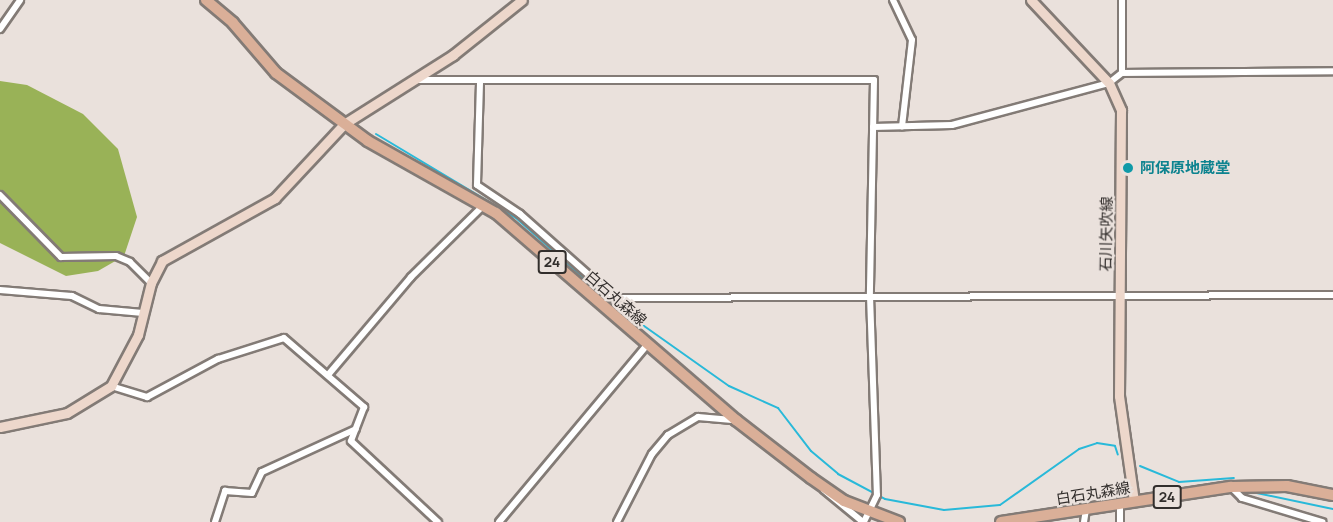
<!DOCTYPE html>
<html>
<head>
<meta charset="utf-8">
<style>
  body { margin:0 }
  #map { position:relative; width:1333px; height:522px; overflow:hidden; background:#eae1dc; font-family:Manrope,"Noto Sans JP",sans-serif }
  div>[style] { position:absolute }
  [style*='--x'] { left:calc(var(--x)*1px); top:calc(var(--y)*1px); width:calc(var(--w)*1px); rotate:calc(var(--a)*1deg) }
  .forest>* { inset:0; background:#99b257 }
  .stream>* { height:2px; margin:-1px; padding:0 1px; transform-origin:1px; border-radius:1px; background:#29b9d9 }
  .roads { filter:drop-shadow(2px 0 #837b76) drop-shadow(-2px 0 #837b76) drop-shadow(0 2px #837b76) drop-shadow(0 -2px #837b76) }
  .street>* { height:6px; margin:-3px; padding:0 3px; transform-origin:3px; border-radius:3px; background:#fff }
  .secondary>* { height:9px; margin:-4.5px; padding:0 4.5px; transform-origin:4.5px; border-radius:4.5px; background:#edd7cb }
  .primary>* { height:10px; margin:-5px; padding:0 5px; transform-origin:5px; border-radius:5px; background:#daaf98 }
  .dots>* { width:16px; height:16px; translate:-50% -50%; box-sizing:border-box; border:3px solid #eae1dc; border-radius:50% }
  span { translate:-50% -50%; white-space:nowrap; text-align:center; line-height:1.15; -webkit-text-stroke:4.5px #eae1dc; paint-order:stroke }
  .shield-label span { padding:2px 4px; background:#eae1dc; border:2px solid; border-radius:4px; -webkit-text-stroke-width:0 }
  .shield-label { font-size:14px; color:#322e2c; font-weight:700 }
  .culture-label { font-size:15px; color:#0d838f; font-weight:700 }
  .left { translate:0 -50%; text-align:left }
  .street-label { font-size:15px; color:#322e2c }
</style>
</head>
<body>
<div id="map">
  <div class="forest">
    <div style="clip-path:polygon(0 81px,27px 85px,83px 114px,118px 149px,137px 217px,124px 256px,98px 271px,66px 276px,0 243px)"></div>
  </div>
  <div class="stream">
    <div style="--x:376;--y:134;--w:163;--a:31"></div>
    <div style="--x:516;--y:218;--w:130;--a:41.6"></div>
    <div style="--x:613;--y:304;--w:142;--a:35.3"></div>
    <div style="--x:729;--y:386;--w:54;--a:24.2"></div>
    <div style="--x:778;--y:408;--w:54;--a:52.5"></div>
    <div style="--x:811;--y:451;--w:35;--a:40"></div>
    <div style="--x:838;--y:474;--w:53;--a:28"></div>
    <div style="--x:885;--y:499;--w:60;--a:10.6"></div>
    <div style="--x:944;--y:510;--w:56;--a:-5.1"></div>
    <div style="--x:1000;--y:505;--w:97;--a:-35.3"></div>
    <div style="--x:1079;--y:449;--w:19;--a:-18"></div>
    <div style="--x:1097;--y:443;--w:18;--a:9"></div>
    <div style="--x:1115;--y:446;--w:9;--a:72"></div>
    <div style="--x:1140;--y:466;--w:42;--a:22.3"></div>
    <div style="--x:1179;--y:482;--w:55;--a:-4.2"></div>
    <div style="--x:1252;--y:492;--w:83;--a:11.9"></div>
  </div>
  <div class="roads">
    <div class="street">
      <div style="--x:893;--y:0;--w:44;--a:64.6"></div>
      <div style="--x:912;--y:40;--w:87;--a:96.6"></div>
      <div style="--x:1122;--y:0;--w:73;--a:90"></div>
      <div style="--x:0;--y:29;--w:35;--a:-55"></div>
      <div style="--x:414;--y:80;--w:460;--a:0"></div>
      <div style="--x:874;--y:80;--w:216;--a:91.1"></div>
      <div style="--x:870;--y:296;--w:199;--a:88"></div>
      <div style="--x:877;--y:495;--w:30;--a:116"></div>
      <div style="--x:480;--y:83;--w:102;--a:91.7"></div>
      <div style="--x:477;--y:185;--w:52;--a:34"></div>
      <div style="--x:520;--y:214;--w:127;--a:41.5"></div>
      <div style="--x:615;--y:298;--w:718;--a:-0.24"></div>
      <div style="--x:873;--y:127;--w:79;--a:-1.5"></div>
      <div style="--x:952;--y:125;--w:163;--a:-15"></div>
      <div style="--x:1109;--y:83;--w:16;--a:-38"></div>
      <div style="--x:1122;--y:73;--w:211;--a:-0.5"></div>
      <div style="--x:0;--y:195;--w:87;--a:45.5"></div>
      <div style="--x:61;--y:257;--w:55;--a:-1"></div>
      <div style="--x:116;--y:256;--w:15;--a:23"></div>
      <div style="--x:130;--y:262;--w:30;--a:45"></div>
      <div style="--x:0;--y:290;--w:72;--a:4.8"></div>
      <div style="--x:72;--y:296;--w:30;--a:26"></div>
      <div style="--x:99;--y:309;--w:44;--a:5.2"></div>
      <div style="--x:328;--y:375;--w:128;--a:-49.7"></div>
      <div style="--x:411;--y:277;--w:101;--a:-44.6"></div>
      <div style="--x:111;--y:386;--w:38;--a:17"></div>
      <div style="--x:147;--y:397;--w:81;--a:-28.2"></div>
      <div style="--x:218;--y:359;--w:69;--a:-17.7"></div>
      <div style="--x:284;--y:338;--w:106;--a:40.8"></div>
      <div style="--x:364;--y:407;--w:36;--a:111"></div>
      <div style="--x:351;--y:441;--w:119;--a:43"></div>
      <div style="--x:1232;--y:488;--w:14;--a:45"></div>
      <div style="--x:1242;--y:498;--w:84;--a:16.7"></div>
      <div style="--x:824;--y:490;--w:50;--a:39.4"></div>
      <div style="--x:215;--y:522;--w:33;--a:-72"></div>
      <div style="--x:225;--y:491;--w:27;--a:4"></div>
      <div style="--x:252;--y:493;--w:23;--a:-65"></div>
      <div style="--x:262;--y:472;--w:103;--a:-24.6"></div>
      <div style="--x:499;--y:522;--w:231;--a:-50.1"></div>
      <div style="--x:617;--y:522;--w:76;--a:-62.8"></div>
      <div style="--x:652;--y:454;--w:25;--a:-50"></div>
      <div style="--x:668;--y:435;--w:35;--a:-31"></div>
      <div style="--x:698;--y:417;--w:37;--a:5"></div>
      <div style="--x:1084;--y:522;--w:13;--a:-81"></div>
      <div style="--x:1120;--y:522;--w:18;--a:-90"></div>
    </div>
    <div class="secondary">
      <div style="--x:1031;--y:0;--w:114;--a:46.8"></div>
      <div style="--x:1109;--y:83;--w:30;--a:66"></div>
      <div style="--x:1121;--y:110;--w:286;--a:90.4"></div>
      <div style="--x:1119;--y:396;--w:106;--a:81.9"></div>
      <div style="--x:0;--y:427;--w:68;--a:-11.8"></div>
      <div style="--x:67;--y:413;--w:52;--a:-31.5"></div>
      <div style="--x:111;--y:386;--w:58;--a:-62.1"></div>
      <div style="--x:138;--y:335;--w:54;--a:-76"></div>
      <div style="--x:151;--y:283;--w:25;--a:-63"></div>
      <div style="--x:162;--y:261;--w:129;--a:-29.1"></div>
      <div style="--x:275;--y:198;--w:101;--a:-47"></div>
      <div style="--x:344;--y:124;--w:129;--a:-32.3"></div>
      <div style="--x:453;--y:55;--w:88;--a:-38.6"></div>
    </div>
    <div class="primary">
      <div style="--x:206;--y:0;--w:35;--a:40"></div>
      <div style="--x:233;--y:23;--w:66;--a:49.3"></div>
      <div style="--x:276;--y:73;--w:114;--a:36.5"></div>
      <div style="--x:368;--y:141;--w:147;--a:29.4"></div>
      <div style="--x:496;--y:213;--w:317;--a:40.8"></div>
      <div style="--x:736;--y:420;--w:95;--a:37.7"></div>
      <div style="--x:811;--y:478;--w:40;--a:34.9"></div>
      <div style="--x:844;--y:501;--w:59;--a:20.9"></div>
      <div style="--x:1001;--y:522;--w:233;--a:-8.7"></div>
      <div style="--x:1231;--y:487;--w:56;--a:-1"></div>
      <div style="--x:1287;--y:486;--w:47;--a:11.1"></div>
    </div>
  </div>
  <div class="dots">
    <div style="left:1128px;top:168px;background:#0f9aa8"></div>
  </div>
  <div class="shield-label">
    <span style="left:552px;top:262px">24</span>
    <span style="left:1167px;top:497px">24</span>
  </div>
  <div class="culture-label">
    <span class="left" style="left:1140px;top:168px">阿保原地蔵堂</span>
  </div>
  <div class="street-label">
    <span style="left:1106px;top:234px;rotate:-89deg">石川矢吹線</span>
    <span style="left:616px;top:298px;rotate:41deg">白石丸森線</span>
    <span style="left:1093px;top:493px;rotate:-9deg">白石丸森線</span>
  </div>
</div>
</body>
</html>
